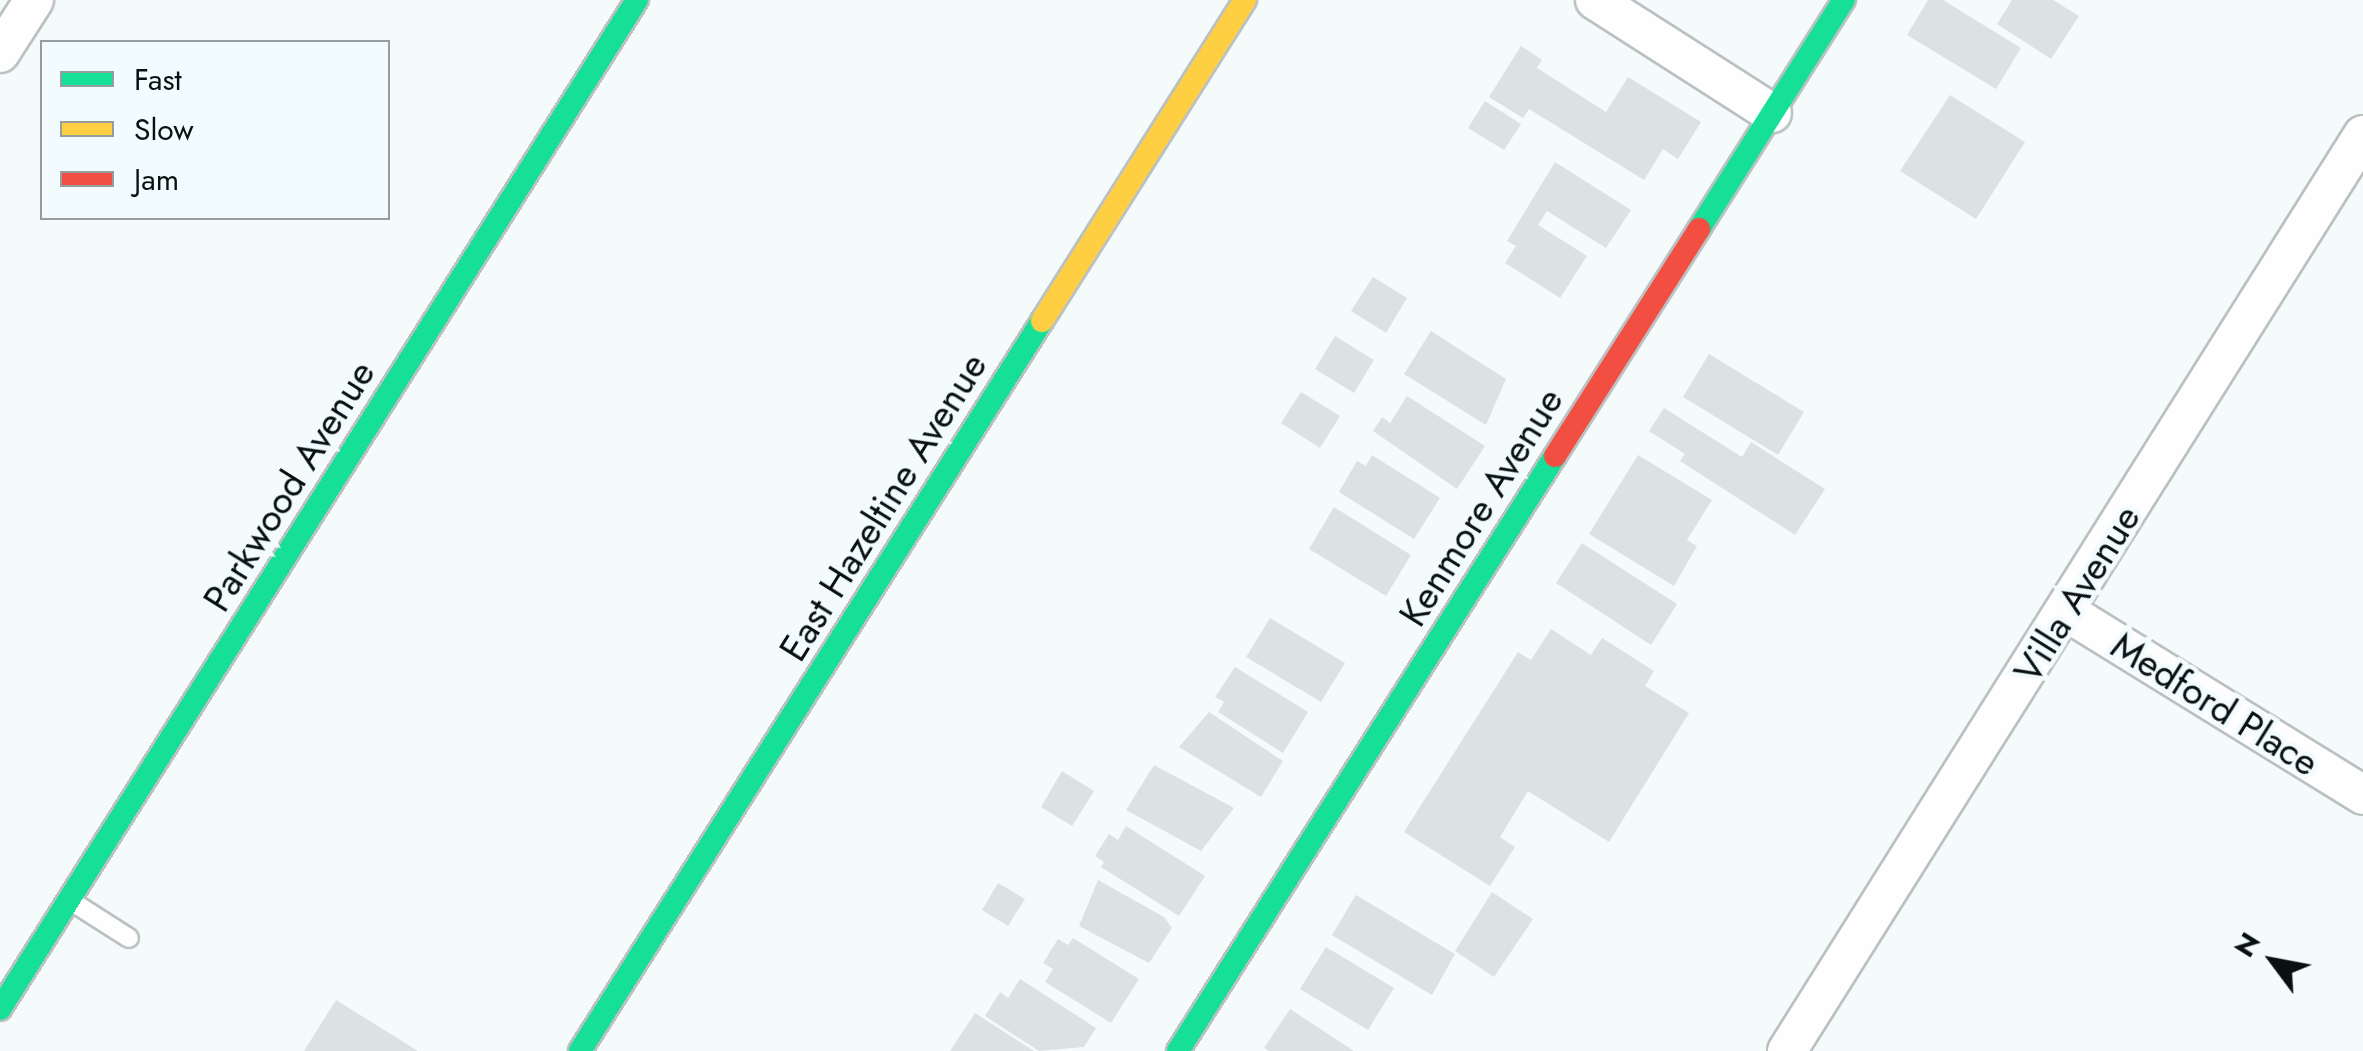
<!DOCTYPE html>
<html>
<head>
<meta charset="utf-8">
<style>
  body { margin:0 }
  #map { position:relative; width:2363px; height:1051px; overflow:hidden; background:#f5fafa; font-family:Jost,sans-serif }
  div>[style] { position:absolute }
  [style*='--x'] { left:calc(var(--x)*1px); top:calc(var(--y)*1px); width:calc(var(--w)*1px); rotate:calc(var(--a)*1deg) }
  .building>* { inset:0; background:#dce2e4 }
  .roads { filter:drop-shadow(2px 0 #bbc1c2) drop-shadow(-2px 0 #bbc1c2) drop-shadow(0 2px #bbc1c2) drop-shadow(0 -2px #bbc1c2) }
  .lane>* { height:18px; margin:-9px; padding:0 9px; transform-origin:9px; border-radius:9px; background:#fefefe }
  .street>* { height:38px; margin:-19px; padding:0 19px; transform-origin:19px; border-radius:19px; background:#fefefe }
  .fast>* { height:22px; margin:-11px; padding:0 11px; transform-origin:11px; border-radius:11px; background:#16e098 }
  .slow>* { height:22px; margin:-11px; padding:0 11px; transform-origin:11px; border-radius:11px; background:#ffcf43 }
  .jam>* { height:22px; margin:-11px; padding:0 11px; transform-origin:11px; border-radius:11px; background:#f24e42 }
  span { translate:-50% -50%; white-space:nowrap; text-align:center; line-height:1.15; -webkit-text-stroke:9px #f2fbfd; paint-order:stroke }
  .street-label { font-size:38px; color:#091012 }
  .legend { position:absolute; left:40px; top:40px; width:350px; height:180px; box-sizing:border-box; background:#f2fbfd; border:2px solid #959d9f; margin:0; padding:12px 18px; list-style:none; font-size:30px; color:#091012 }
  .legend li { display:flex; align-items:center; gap:20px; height:50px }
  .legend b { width:50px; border:2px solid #959d9f }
  .north { position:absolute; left:2223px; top:911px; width:100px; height:100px; -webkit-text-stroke:8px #f2fbfd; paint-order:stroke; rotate:302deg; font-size:28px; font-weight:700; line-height:40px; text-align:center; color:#091012 }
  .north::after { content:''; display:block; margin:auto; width:35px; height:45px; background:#091012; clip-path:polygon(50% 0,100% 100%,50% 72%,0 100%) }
</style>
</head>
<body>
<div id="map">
  <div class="building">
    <div style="clip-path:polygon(1928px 0,1943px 0,2021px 48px,1996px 89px,1907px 35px)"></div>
    <div style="clip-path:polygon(2012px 0,2053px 0,2079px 16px,2051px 59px,1997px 24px)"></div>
    <div style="clip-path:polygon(1521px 46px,1542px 60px,1537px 68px,1606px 112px,1628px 77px,1701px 122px,1678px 159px,1663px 149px,1644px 180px,1529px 109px,1523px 118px,1489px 97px)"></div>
    <div style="clip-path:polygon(1950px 95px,2025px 142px,1976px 219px,1900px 171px)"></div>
    <div style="clip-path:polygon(1485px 101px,1521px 124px,1504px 150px,1468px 128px)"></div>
    <div style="clip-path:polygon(1555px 162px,1631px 210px,1606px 248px,1547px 211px,1538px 225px,1587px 256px,1560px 298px,1505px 263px,1516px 246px,1507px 241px)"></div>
    <div style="clip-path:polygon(1373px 277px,1407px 298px,1386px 333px,1351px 311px)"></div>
    <div style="clip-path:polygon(1431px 331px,1506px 379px,1486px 425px,1404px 374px)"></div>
    <div style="clip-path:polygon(1335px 336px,1374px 360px,1354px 393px,1315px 369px)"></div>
    <div style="clip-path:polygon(1709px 354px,1804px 412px,1778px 455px,1683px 397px)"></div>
    <div style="clip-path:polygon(1301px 392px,1340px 416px,1320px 448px,1281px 423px)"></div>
    <div style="clip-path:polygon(1407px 396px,1485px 446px,1457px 489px,1373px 431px,1382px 417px,1390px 423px)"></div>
    <div style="clip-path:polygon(1664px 408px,1742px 457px,1751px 442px,1825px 489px,1795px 535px,1680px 461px,1685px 454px,1649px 431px)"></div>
    <div style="clip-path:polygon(1372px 455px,1440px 498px,1414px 539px,1339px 492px,1357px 461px,1366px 466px)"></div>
    <div style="clip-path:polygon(1638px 455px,1712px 500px,1687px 540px,1697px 546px,1674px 586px,1589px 534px)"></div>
    <div style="clip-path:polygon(1334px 507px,1411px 555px,1386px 596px,1309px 549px)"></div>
    <div style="clip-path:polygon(1582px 543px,1677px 604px,1651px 645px,1556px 583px)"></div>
    <div style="clip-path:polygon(1270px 618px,1345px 663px,1321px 702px,1246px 657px)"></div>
    <div style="clip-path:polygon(1551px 629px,1591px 655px,1602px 638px,1654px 671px,1645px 686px,1689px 713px,1609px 842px,1528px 791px,1500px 837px,1515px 847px,1490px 886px,1404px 832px,1518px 652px,1531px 660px)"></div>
    <div style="clip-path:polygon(1235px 667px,1308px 712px,1283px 753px,1218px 712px,1224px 702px,1215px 697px)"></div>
    <div style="clip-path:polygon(1209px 712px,1283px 761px,1261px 797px,1179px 747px)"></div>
    <div style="clip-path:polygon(1154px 765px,1234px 808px,1201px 851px,1126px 810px)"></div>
    <div style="clip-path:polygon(1062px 771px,1094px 791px,1072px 826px,1041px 807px)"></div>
    <div style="clip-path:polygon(1126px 826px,1205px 876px,1179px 916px,1101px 867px,1104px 862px,1095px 856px,1109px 834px,1118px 840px)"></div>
    <div style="clip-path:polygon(1098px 880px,1164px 917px,1172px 928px,1149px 963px,1079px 926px)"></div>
    <div style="clip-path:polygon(998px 883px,1025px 899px,1008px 926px,982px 910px)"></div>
    <div style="clip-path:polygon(1492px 892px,1533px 919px,1494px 977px,1455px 951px)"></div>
    <div style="clip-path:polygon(1356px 895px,1455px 954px,1432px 995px,1332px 935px)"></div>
    <div style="clip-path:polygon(1073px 938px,1139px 979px,1111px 1023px,1045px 982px,1053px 969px,1043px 963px,1058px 939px,1068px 945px)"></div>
    <div style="clip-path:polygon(1326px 947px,1394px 988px,1368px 1030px,1300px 989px)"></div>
    <div style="clip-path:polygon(1020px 979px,1096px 1028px,1084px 1047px,1039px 1051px,985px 1016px,1000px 992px,1008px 998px)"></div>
    <div style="clip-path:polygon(336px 1000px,418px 1051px,304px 1051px)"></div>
    <div style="clip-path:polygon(1290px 1009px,1354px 1051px,1269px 1051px,1264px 1048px)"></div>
    <div style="clip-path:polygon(975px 1013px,1034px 1051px,950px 1051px)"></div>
  </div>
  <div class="roads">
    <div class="lane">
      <div style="--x:74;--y:903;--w:65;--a:32.5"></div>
    </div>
    <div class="street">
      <div style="--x:1595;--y:0;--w:210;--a:32.6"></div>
      <div style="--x:0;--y:53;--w:63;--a:-57.3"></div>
      <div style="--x:2067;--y:612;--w:348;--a:31.7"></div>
      <div style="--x:1787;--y:1051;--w:1082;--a:-57.84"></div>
    </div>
    <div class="fast">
      <div style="--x:1699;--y:229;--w:271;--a:-57.7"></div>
      <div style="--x:0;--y:1009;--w:1193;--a:-57.74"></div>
      <div style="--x:580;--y:1051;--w:864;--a:-57.67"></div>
      <div style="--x:1178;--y:1051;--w:704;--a:-57.64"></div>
    </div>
    <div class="slow">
      <div style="--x:1042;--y:321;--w:380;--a:-57.7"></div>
    </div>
    <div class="jam">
      <div style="--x:1555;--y:456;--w:269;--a:-57.6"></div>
    </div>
  </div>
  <div class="street-label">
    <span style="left:289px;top:486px;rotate:-58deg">Parkwood Avenue</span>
    <span style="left:883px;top:507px;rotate:-58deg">East Hazeltine Avenue</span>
    <span style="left:1481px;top:507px;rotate:-58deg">Kenmore Avenue</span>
    <span style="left:2077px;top:594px;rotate:-58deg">Villa Avenue</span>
    <span style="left:2215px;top:704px;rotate:32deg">Medford Place</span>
  </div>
  <ul class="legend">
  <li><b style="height:12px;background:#16e098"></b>Fast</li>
  <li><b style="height:12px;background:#ffcf43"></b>Slow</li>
  <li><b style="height:12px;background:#f24e42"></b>Jam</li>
  </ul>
  <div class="north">N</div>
</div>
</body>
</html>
